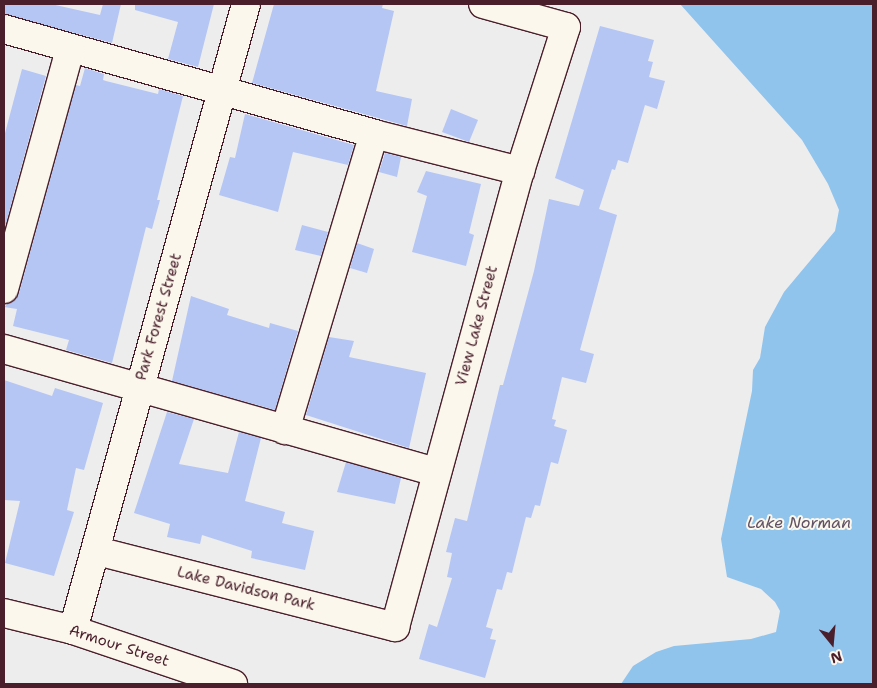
<!DOCTYPE html>
<html>
<head>
<meta charset="utf-8">
<style>
  body { margin:0 }
  #map { position:relative; width:877px; height:688px; overflow:hidden; background:#ededee; font-family:"Shantell Sans",sans-serif }
  div>[style] { position:absolute }
  [style*='--x'] { left:calc(var(--x)*1px); top:calc(var(--y)*1px); width:calc(var(--w)*1px); rotate:calc(var(--a)*1deg) }
  .water>* { inset:0; background:#90c4ed }
  .building>* { inset:0; background:#b5c6f5 }
  .roads { filter:drop-shadow(1px 0 #4a1f2b) drop-shadow(-1px 0 #4a1f2b) drop-shadow(0 1px #4a1f2b) drop-shadow(0 -1px #4a1f2b) }
  .minor>* { height:28px; margin:-14px; padding:0 14px; transform-origin:14px; border-radius:14px; background:#fbf7ec }
  span { translate:-50% -50%; white-space:nowrap; text-align:center; line-height:1.15; -webkit-text-stroke:4px #fbf7ec; paint-order:stroke }
  .street-label { font-size:15px; color:#4a1f2b }
  .water-label { font-size:16px; color:#5f5165; font-style:italic }
  .frame { position:absolute; inset:0; border:5px solid #4a1f2b; pointer-events:none }
  .north { position:absolute; left:807px; top:618px; width:50px; height:50px; -webkit-text-stroke:4px #fbf7ec; paint-order:stroke; rotate:163deg; font-size:14px; font-weight:700; line-height:20px; text-align:center; color:#4a1f2b }
  .north::after { content:''; display:block; margin:auto; width:18px; height:22px; background:#4a1f2b; clip-path:polygon(50% 0,100% 100%,50% 72%,0 100%) }
</style>
</head>
<body>
<div id="map">
  <div class="water">
    <div style="clip-path:polygon(680px 4px,873px 4px,873px 684px,621px 684px,633px 666px,656px 652px,674px 646px,751px 639px,776px 632px,780px 611px,775px 602px,761px 589px,727px 577px,721px 539px,752px 391px,753px 370px,760px 358px,765px 327px,784px 292px,835px 231px,839px 210px,828px 184px,802px 140px)"></div>
  </div>
  <div class="building">
    <div style="clip-path:polygon(4px 4px,51px 4px,100px 15px,103px 4px,121px 4px,112px 43px,4px 14px)"></div>
    <div style="clip-path:polygon(135px 4px,214px 4px,198px 67px,168px 59px,178px 22px,135px 10px)"></div>
    <div style="clip-path:polygon(274px 4px,383px 4px,382px 8px,394px 11px,376px 91px,412px 99px,407px 126px,252px 83px)"></div>
    <div style="clip-path:polygon(600px 26px,654px 40px,648px 61px,653px 62px,649px 77px,665px 81px,657px 109px,645px 105px,628px 163px,618px 160px,615px 170px,612px 169px,599px 209px,617px 215px,580px 350px,594px 354px,586px 383px,562px 377px,552px 419px,556px 420px,554px 426px,567px 430px,558px 464px,551px 462px,540px 506px,535px 505px,531px 518px,526px 517px,512px 573px,507px 572px,502px 590px,497px 589px,486px 627px,493px 629px,490px 639px,496px 640px,485px 678px,419px 659px,429px 624px,437px 627px,452px 578px,447px 577px,452px 553px,446px 552px,455px 518px,467px 521px,500px 385px,503px 385px,534px 271px,549px 199px,579px 206px,584px 190px,555px 178px)"></div>
    <div style="clip-path:polygon(85px 68px,104px 74px,103px 80px,106px 81px,158px 94px,159px 89px,183px 96px,157px 200px,160px 200px,152px 229px,146px 227px,112px 363px,66px 350px,69px 340px,13px 326px,17px 309px,4px 307px,19px 293px,76px 85px,80px 86px)"></div>
    <div style="clip-path:polygon(22px 69px,46px 76px,4px 231px,4px 137px)"></div>
    <div style="clip-path:polygon(451px 109px,478px 120px,469px 142px,442px 132px)"></div>
    <div style="clip-path:polygon(245px 114px,354px 145px,348px 165px,293px 152px,278px 212px,219px 195px,230px 157px,235px 158px)"></div>
    <div style="clip-path:polygon(385px 153px,401px 157px,397px 177px,379px 172px)"></div>
    <div style="clip-path:polygon(426px 171px,481px 184px,469px 233px,474px 235px,466px 266px,412px 252px,427px 196px,417px 192px)"></div>
    <div style="clip-path:polygon(302px 225px,328px 232px,321px 256px,295px 250px)"></div>
    <div style="clip-path:polygon(357px 243px,374px 249px,367px 273px,350px 268px)"></div>
    <div style="clip-path:polygon(191px 296px,229px 309px,227px 315px,269px 328px,270px 323px,298px 331px,275px 410px,172px 381px)"></div>
    <div style="clip-path:polygon(329px 337px,354px 341px,349px 357px,426px 373px,409px 448px,306px 415px)"></div>
    <div style="clip-path:polygon(4px 380px,52px 396px,55px 388px,103px 403px,84px 470px,76px 468px,67px 510px,74px 512px,54px 576px,5px 563px,20px 501px,4px 500px)"></div>
    <div style="clip-path:polygon(167px 412px,194px 419px,179px 464px,228px 473px,239px 432px,261px 438px,245px 501px,285px 512px,282px 523px,314px 531px,305px 570px,251px 558px,252px 551px,202px 535px,200px 544px,167px 537px,170px 524px,134px 513px)"></div>
    <div style="clip-path:polygon(346px 462px,401px 478px,395px 504px,337px 492px)"></div>
  </div>
  <div class="roads">
    <div class="minor">
      <div style="--x:4;--y:29;--w:385;--a:15.8"></div>
      <div style="--x:374;--y:134;--w:151;--a:14.2"></div>
      <div style="--x:4;--y:289;--w:249;--a:-74.6"></div>
      <div style="--x:4;--y:349;--w:450;--a:15.9"></div>
      <div style="--x:285;--y:430;--w:309;--a:-73.3"></div>
      <div style="--x:97;--y:551;--w:308;--a:14.3"></div>
      <div style="--x:395;--y:627;--w:473;--a:-74.7"></div>
      <div style="--x:520;--y:171;--w:151;--a:-72.3"></div>
      <div style="--x:566;--y:27;--w:86;--a:-164.5"></div>
      <div style="--x:4;--y:613;--w:71;--a:13.8"></div>
      <div style="--x:73;--y:630;--w:169;--a:18.6"></div>
      <div style="--x:73;--y:630;--w:649;--a:-74.55"></div>
    </div>
  </div>
  <div class="street-label">
    <span style="left:159px;top:317px;rotate:-74deg">Park Forest Street</span>
    <span style="left:477px;top:326px;rotate:-75deg">View Lake Street</span>
    <span style="left:246px;top:589px;rotate:14deg">Lake Davidson Park</span>
    <span style="left:119px;top:646px;rotate:18deg">Armour Street</span>
  </div>
  <div class="water-label">
    <span style="left:799px;top:523px">Lake Norman</span>
  </div>
  <div class="frame"></div>
  <div class="north">N</div>
</div>
</body>
</html>
